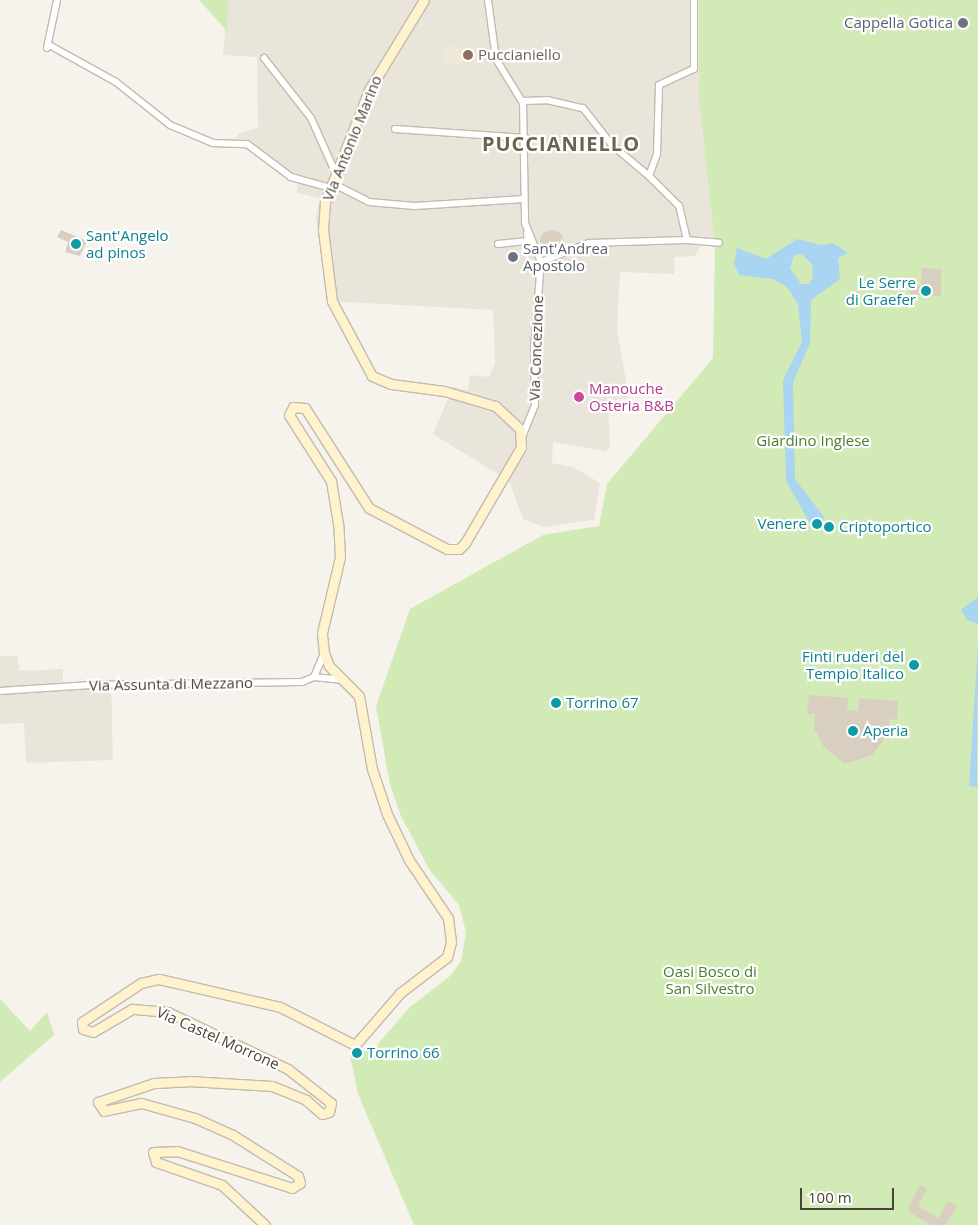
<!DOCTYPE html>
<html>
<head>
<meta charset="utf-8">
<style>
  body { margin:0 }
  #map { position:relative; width:978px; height:1225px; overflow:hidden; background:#f6f3ec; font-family:"Open Sans",sans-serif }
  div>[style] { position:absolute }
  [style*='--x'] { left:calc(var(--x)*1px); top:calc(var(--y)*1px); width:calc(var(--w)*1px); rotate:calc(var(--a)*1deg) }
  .residential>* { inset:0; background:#eae5da }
  .education>* { inset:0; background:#efe8d6 }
  .green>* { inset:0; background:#d2eab5 }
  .parking>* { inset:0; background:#e5e3e0 }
  .water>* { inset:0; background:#a9d4f2 }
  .building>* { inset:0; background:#d8cfc1 }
  .round { border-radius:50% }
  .roads { filter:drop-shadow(1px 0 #c2bbae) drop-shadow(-1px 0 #c2bbae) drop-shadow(0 1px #c2bbae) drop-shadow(0 -1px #c2bbae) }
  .street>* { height:6px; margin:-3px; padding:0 3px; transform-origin:3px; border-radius:3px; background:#fff }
  .secondary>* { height:9px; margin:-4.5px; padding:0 4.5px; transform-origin:4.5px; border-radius:4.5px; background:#fff3cd }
  .dots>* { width:14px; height:14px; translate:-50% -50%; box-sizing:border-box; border:2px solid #fff; border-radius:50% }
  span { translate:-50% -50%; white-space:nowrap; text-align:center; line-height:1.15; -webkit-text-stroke:4.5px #fff; paint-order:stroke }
  .worship-label { font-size:15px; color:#5b616d }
  .right { translate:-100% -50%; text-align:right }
  .left { translate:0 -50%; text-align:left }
  .education-label { font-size:15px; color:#785e54 }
  .street-label { font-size:15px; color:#4b4439 }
  .culture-label { font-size:15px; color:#0d838f }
  .hotel-label { font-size:15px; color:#b23c85 }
  .park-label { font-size:15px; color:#4a7f2a }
  .district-label { font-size:20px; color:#6e6250; font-weight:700; letter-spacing:1px }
  .scale { position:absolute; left:800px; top:1188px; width:94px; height:22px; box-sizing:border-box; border:2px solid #4b4439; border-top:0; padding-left:6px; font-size:15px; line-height:18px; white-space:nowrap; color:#4b4439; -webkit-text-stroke:4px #fff; paint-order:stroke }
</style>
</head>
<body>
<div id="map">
  <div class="residential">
    <div style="clip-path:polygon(228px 0,699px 0,699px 98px,715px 247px,701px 244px,695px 256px,675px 257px,674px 274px,620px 272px,617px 329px,629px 398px,608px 401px,610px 446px,606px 451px,553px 442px,552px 463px,573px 467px,600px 483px,594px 520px,543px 527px,523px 519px,509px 481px,433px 434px,453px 387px,468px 390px,470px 375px,489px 377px,495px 363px,493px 310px,327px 301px,316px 217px,320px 198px,297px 193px,298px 183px,249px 148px,234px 145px,238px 134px,258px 128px,257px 57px,223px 55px)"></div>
    <div style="clip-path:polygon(0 656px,17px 656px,20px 671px,63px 669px,63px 683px,111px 681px,113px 760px,26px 763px,24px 723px,0 724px)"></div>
  </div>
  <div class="education">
    <div style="clip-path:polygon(445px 45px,490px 49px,491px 60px,465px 58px,460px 65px,444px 64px)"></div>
  </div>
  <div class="green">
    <div style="clip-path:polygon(199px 0,228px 0,227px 31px)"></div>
    <div style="clip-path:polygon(699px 0,978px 0,978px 1225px,414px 1225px,358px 1094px,350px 1055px,377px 1045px,410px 1007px,449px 977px,461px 962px,466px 932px,459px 905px,429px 869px,401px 816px,390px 785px,376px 706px,410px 609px,543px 535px,599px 526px,607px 484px,713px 358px,715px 247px,699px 98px)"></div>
    <div style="clip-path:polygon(0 999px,30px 1031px,47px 1012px,54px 1035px,0 1082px)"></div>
  </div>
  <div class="parking">
    <div style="clip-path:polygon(516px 186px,524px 186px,520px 197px,482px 197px,482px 192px,515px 191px)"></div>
  </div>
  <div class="water">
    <div style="clip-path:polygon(evenodd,797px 239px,821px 245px,833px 243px,848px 253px,838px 258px,840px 279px,811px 300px,810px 343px,793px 382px,795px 479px,824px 517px,822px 528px,811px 525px,786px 481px,783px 380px,802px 342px,798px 304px,787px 287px,773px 279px,739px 275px,734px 264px,737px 248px,766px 259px,797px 239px,802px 254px,812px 264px,813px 277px,809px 284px,801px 284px,790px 268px,794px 255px,802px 254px)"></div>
    <div style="clip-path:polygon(978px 597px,978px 624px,967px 620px,961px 610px)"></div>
    <div style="clip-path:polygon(978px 643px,977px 782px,977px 787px,969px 786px)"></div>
  </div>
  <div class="building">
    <div style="clip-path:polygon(61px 230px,87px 241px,80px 256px,65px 252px,68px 242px,57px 237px)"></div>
    <div class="round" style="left:540px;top:230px;width:24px;height:24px"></div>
    <div style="clip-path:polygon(922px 268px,941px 269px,941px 296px,910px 294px,911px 285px,921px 286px)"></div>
    <div style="clip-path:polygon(809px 695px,848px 698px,847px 710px,853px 711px,858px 711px,859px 698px,898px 701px,897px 720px,890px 719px,889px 733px,872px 755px,845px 764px,823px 746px,814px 728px,815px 714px,807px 714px)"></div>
    <div style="clip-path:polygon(920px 1185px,927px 1189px,918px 1206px,938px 1218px,948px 1201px,957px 1206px,945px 1225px,931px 1225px,911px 1213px,908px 1208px)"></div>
  </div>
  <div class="roads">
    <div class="street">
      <div style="--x:488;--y:0;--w:60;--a:82.3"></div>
      <div style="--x:496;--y:59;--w:52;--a:58.5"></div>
      <div style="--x:523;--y:103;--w:120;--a:89"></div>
      <div style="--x:525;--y:223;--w:42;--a:67.7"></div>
      <div style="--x:541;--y:262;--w:86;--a:94.7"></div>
      <div style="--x:534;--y:348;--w:57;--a:89"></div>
      <div style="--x:535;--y:405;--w:35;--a:112"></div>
      <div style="--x:51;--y:46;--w:74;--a:29"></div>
      <div style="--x:116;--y:82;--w:69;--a:38.5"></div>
      <div style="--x:170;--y:125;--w:47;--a:22.7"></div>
      <div style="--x:213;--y:143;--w:34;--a:2"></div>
      <div style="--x:247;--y:144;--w:55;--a:36.9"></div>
      <div style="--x:291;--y:177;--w:41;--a:15.4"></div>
      <div style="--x:47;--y:48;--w:49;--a:-78.2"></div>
      <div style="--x:264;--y:58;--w:76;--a:51.9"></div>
      <div style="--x:311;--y:118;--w:64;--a:65.9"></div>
      <div style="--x:522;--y:101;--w:25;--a:-2"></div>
      <div style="--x:547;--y:100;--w:37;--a:13"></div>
      <div style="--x:583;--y:108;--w:47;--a:51.9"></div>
      <div style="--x:612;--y:145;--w:48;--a:40"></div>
      <div style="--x:395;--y:129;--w:131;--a:3.9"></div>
      <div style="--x:334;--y:184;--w:39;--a:27"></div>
      <div style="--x:369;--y:202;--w:46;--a:5"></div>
      <div style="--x:415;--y:206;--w:109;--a:-3.7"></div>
      <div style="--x:687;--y:240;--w:32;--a:5"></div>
      <div style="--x:498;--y:244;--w:30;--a:-6"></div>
      <div style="--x:528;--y:241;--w:8;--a:-97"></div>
      <div style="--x:541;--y:262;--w:52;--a:-21.6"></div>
      <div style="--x:589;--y:243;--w:98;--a:-1.8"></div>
      <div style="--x:687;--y:240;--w:35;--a:-103"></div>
      <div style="--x:679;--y:206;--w:42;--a:-135"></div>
      <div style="--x:649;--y:176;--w:23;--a:-70"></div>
      <div style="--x:657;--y:154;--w:69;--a:-88.3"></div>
      <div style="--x:659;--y:85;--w:38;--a:-25"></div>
      <div style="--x:694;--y:69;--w:69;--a:-90"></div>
      <div style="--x:314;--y:677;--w:29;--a:6"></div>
      <div style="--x:0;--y:691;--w:91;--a:-3.8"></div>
      <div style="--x:91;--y:685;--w:211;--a:-0.8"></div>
      <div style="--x:302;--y:682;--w:13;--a:-23"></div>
      <div style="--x:314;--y:677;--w:25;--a:-67"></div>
    </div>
    <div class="secondary">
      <div style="--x:265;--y:1225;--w:59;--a:-137.1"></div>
      <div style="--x:222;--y:1185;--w:70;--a:-160.8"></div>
      <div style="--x:156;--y:1162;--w:10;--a:-107"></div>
      <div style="--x:153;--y:1152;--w:24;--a:-2"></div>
      <div style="--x:177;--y:1151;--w:121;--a:17.8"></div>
      <div style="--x:292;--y:1188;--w:9;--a:-32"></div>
      <div style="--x:300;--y:1183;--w:7;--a:-106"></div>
      <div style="--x:298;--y:1176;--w:77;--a:-147.8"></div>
      <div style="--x:233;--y:1135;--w:42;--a:-155.9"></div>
      <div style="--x:195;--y:1118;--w:56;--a:-164.5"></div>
      <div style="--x:141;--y:1103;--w:38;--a:168"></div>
      <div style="--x:104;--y:1111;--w:11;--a:-124"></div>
      <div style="--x:98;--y:1102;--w:59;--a:-18.7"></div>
      <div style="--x:154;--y:1083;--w:35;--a:-3"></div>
      <div style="--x:189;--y:1081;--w:83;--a:3.4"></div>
      <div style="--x:272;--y:1086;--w:37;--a:22"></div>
      <div style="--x:306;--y:1100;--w:21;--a:41"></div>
      <div style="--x:322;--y:1114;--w:7;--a:-16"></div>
      <div style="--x:329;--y:1112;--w:9;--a:-77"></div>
      <div style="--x:331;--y:1103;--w:55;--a:-141.7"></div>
      <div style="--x:288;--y:1069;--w:133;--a:-154.6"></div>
      <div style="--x:168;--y:1012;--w:36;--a:-175"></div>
      <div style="--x:132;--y:1009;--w:45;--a:149.5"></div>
      <div style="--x:93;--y:1032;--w:10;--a:-163"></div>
      <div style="--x:83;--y:1029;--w:7;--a:-98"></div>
      <div style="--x:82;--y:1022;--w:71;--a:-33.5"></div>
      <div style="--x:141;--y:983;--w:18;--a:-13"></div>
      <div style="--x:159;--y:979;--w:124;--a:13"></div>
      <div style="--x:280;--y:1007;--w:84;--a:26.9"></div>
      <div style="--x:355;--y:1045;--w:69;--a:-49.1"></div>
      <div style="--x:400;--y:993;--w:59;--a:-37.5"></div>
      <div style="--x:447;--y:957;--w:16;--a:-75"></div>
      <div style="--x:451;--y:942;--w:24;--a:-97"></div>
      <div style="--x:448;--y:918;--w:70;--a:-123.9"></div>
      <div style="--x:409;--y:860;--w:51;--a:-115.6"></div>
      <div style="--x:387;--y:814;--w:47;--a:-108.4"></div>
      <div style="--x:372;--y:769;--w:74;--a:-100.1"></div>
      <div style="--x:359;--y:696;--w:42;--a:-135"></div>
      <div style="--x:329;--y:666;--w:14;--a:-111"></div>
      <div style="--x:324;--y:653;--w:20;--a:-96"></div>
      <div style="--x:322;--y:633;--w:78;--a:-76.7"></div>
      <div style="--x:340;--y:557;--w:33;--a:-93"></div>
      <div style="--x:338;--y:524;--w:44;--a:-99.2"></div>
      <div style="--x:331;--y:481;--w:78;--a:-122.5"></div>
      <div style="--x:289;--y:415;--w:9;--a:-63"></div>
      <div style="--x:293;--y:407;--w:12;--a:5"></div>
      <div style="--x:305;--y:408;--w:119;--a:57.4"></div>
      <div style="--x:369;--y:508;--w:88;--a:27.7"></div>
      <div style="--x:447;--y:549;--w:12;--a:0"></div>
      <div style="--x:459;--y:549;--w:8;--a:-45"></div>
      <div style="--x:465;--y:543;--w:111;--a:-59.7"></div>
      <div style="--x:521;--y:447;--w:18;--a:-93"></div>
      <div style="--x:520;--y:429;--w:34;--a:-137"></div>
      <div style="--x:495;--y:406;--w:53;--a:-163.6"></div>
      <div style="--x:444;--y:391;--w:53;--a:-172.5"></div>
      <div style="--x:391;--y:384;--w:21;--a:-157"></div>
      <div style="--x:372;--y:376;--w:85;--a:-118.1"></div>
      <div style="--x:332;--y:301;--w:72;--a:-97.2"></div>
      <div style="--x:323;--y:230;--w:28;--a:-86"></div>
      <div style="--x:325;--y:202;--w:120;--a:-68.6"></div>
      <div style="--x:369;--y:90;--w:105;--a:-58.6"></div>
    </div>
  </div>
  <div class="dots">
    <div style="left:963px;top:23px;background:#6b7280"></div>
    <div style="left:468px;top:55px;background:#8d6e63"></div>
    <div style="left:76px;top:244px;background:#0f9aa8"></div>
    <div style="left:513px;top:257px;background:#6b7280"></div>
    <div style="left:926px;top:291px;background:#0f9aa8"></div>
    <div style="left:579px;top:397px;background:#d1479c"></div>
    <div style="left:817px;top:524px;background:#0f9aa8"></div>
    <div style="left:829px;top:527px;background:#0f9aa8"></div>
    <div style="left:914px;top:665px;background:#0f9aa8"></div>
    <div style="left:556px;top:703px;background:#0f9aa8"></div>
    <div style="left:853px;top:731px;background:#0f9aa8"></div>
    <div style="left:357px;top:1053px;background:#0f9aa8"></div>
  </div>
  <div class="worship-label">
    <span class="right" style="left:953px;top:23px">Cappella Gotica</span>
    <span class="left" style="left:523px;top:257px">Sant'Andrea<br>Apostolo</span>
  </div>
  <div class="education-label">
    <span class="left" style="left:478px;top:55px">Puccianiello</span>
  </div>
  <div class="street-label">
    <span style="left:352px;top:138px;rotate:-68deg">Via Antonio Marino</span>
    <span style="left:536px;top:348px;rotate:-88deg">Via Concezione</span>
    <span style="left:171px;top:684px;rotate:-1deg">Via Assunta di Mezzano</span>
    <span style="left:218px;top:1038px;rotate:24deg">Via Castel Morrone</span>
  </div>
  <div class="culture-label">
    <span class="left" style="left:86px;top:244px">Sant'Angelo<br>ad pinos</span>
    <span class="right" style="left:916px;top:291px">Le Serre<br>di Graefer</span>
    <span class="right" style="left:807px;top:524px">Venere</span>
    <span class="left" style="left:839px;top:527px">Criptoportico</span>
    <span class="right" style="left:904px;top:665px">Finti ruderi del<br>Tempio Italico</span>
    <span class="left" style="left:566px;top:703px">Torrino 67</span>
    <span class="left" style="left:863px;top:731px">Aperia</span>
    <span class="left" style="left:367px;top:1053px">Torrino 66</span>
  </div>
  <div class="hotel-label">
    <span class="left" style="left:589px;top:397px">Manouche<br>Osteria B&amp;B</span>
  </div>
  <div class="park-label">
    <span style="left:813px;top:441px">Giardino Inglese</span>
    <span style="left:710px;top:980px">Oasi Bosco di<br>San Silvestro</span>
  </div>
  <div class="district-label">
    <span style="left:561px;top:143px">PUCCIANIELLO</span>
  </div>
  <div class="scale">100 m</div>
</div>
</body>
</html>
